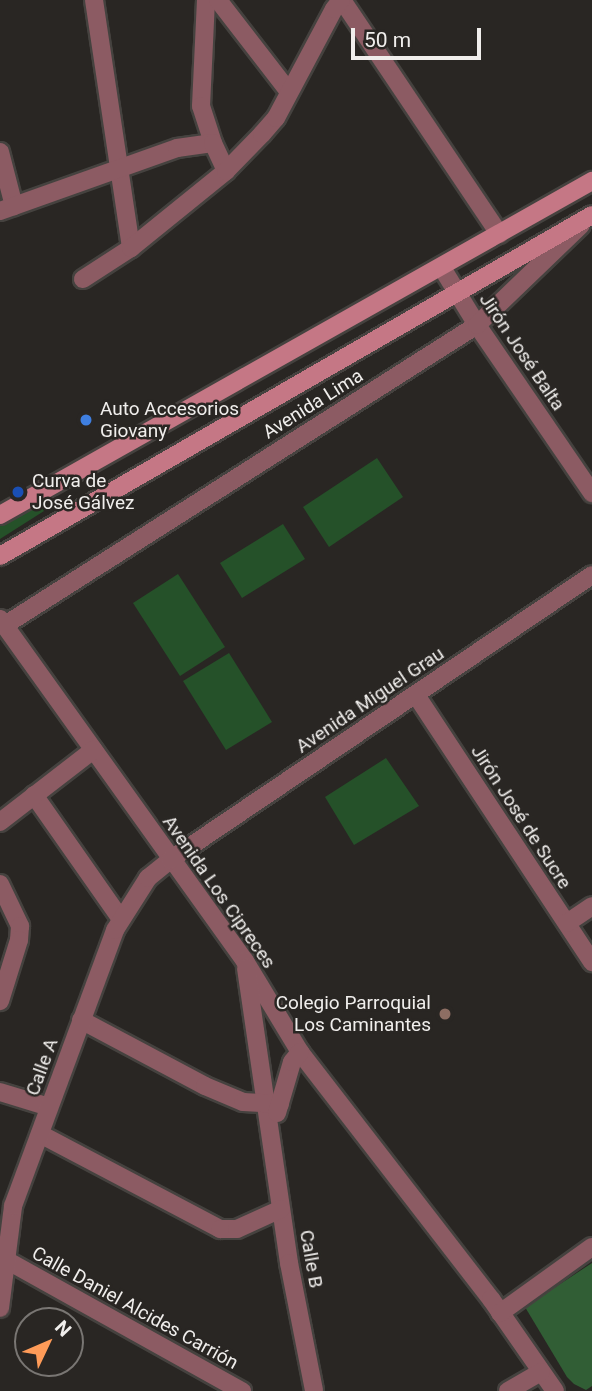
<!DOCTYPE html>
<html>
<head>
<meta charset="utf-8">
<style>
  body { margin:0 }
  #map { position:relative; width:592px; height:1391px; overflow:hidden; background:#292623; font-family:Roboto,sans-serif }
  div>[style] { position:absolute }
  [style*='--x'] { left:calc(var(--x)*1px); top:calc(var(--y)*1px); width:calc(var(--w)*1px); rotate:calc(var(--a)*1deg) }
  .green>* { inset:0; background:#255129 }
  .forest>* { inset:0; background:#315e35 }
  .roads { filter:drop-shadow(2px 0 #45423f) drop-shadow(-2px 0 #45423f) drop-shadow(0 2px #45423f) drop-shadow(0 -2px #45423f) }
  .street>* { height:18px; margin:-9px; padding:0 9px; transform-origin:9px; border-radius:9px; background:#8c5b63 }
  .secondary>* { height:18px; margin:-9px; padding:0 9px; transform-origin:9px; border-radius:9px; background:#c57785 }
  .dots>* { width:19px; height:19px; translate:-50% -50%; box-sizing:border-box; border:4px solid #292623; border-radius:50% }
  span { translate:-50% -50%; white-space:nowrap; text-align:center; line-height:1.15; -webkit-text-stroke:5px #292623; paint-order:stroke }
  .street-label { font-size:19px; color:#f0eeec }
  .poi-label { font-size:19px; color:#f0eeec }
  .left { translate:0 -50%; text-align:left }
  .right { translate:-100% -50%; text-align:right }
  .north { position:absolute; left:14px; top:1307px; width:70px; height:70px; box-sizing:border-box; background:#292623; border:2px solid #797673; border-radius:50%; rotate:46deg; font-size:19px; font-weight:700; line-height:28px; text-align:center; color:#f0eeec }
  .north::after { content:''; display:block; margin:auto; width:24px; height:32px; background:#fe9b58; clip-path:polygon(50% 0,100% 100%,50% 72%,0 100%) }
  .scale { position:absolute; left:351px; top:28px; width:130px; height:32px; box-sizing:border-box; border:4px solid #f0eeec; border-top:0; padding-left:9px; font-size:21px; line-height:24px; white-space:nowrap; color:#f0eeec; -webkit-text-stroke:5px #292623; paint-order:stroke }
</style>
</head>
<body>
<div id="map">
  <div class="green">
    <div style="clip-path:polygon(377px 458px,403px 497px,329px 547px,303px 507px)"></div>
    <div style="clip-path:polygon(39px 503px,44px 511px,0 539px,0 526px)"></div>
    <div style="clip-path:polygon(283px 524px,305px 559px,242px 598px,220px 563px)"></div>
    <div style="clip-path:polygon(178px 574px,225px 647px,180px 676px,133px 603px)"></div>
    <div style="clip-path:polygon(229px 653px,272px 722px,226px 750px,183px 681px)"></div>
    <div style="clip-path:polygon(386px 758px,419px 806px,354px 845px,325px 797px)"></div>
  </div>
  <div class="forest">
    <div style="clip-path:polygon(592px 1263px,592px 1386px,586px 1390px,574px 1384px,567px 1377px,525px 1307px)"></div>
  </div>
  <div class="roads">
    <div class="street">
      <div style="--x:94;--y:0;--w:251;--a:81.5"></div>
      <div style="--x:206;--y:0;--w:106;--a:92.7"></div>
      <div style="--x:201;--y:106;--w:39;--a:72"></div>
      <div style="--x:218;--y:0;--w:116;--a:52.3"></div>
      <div style="--x:342;--y:0;--w:282;--a:56.1"></div>
      <div style="--x:0;--y:152;--w:56;--a:75.5"></div>
      <div style="--x:0;--y:211;--w:188;--a:-19.6"></div>
      <div style="--x:177;--y:148;--w:36;--a:-8"></div>
      <div style="--x:213;--y:143;--w:31;--a:65"></div>
      <div style="--x:442;--y:268;--w:67;--a:58.4"></div>
      <div style="--x:477;--y:325;--w:204;--a:55.6"></div>
      <div style="--x:83;--y:279;--w:57;--a:-32.9"></div>
      <div style="--x:131;--y:248;--w:122;--a:-39"></div>
      <div style="--x:226;--y:171;--w:52;--a:-45.8"></div>
      <div style="--x:262;--y:134;--w:21;--a:-49"></div>
      <div style="--x:276;--y:118;--w:123;--a:-62"></div>
      <div style="--x:334;--y:9;--w:11;--a:-52"></div>
      <div style="--x:0;--y:619;--w:421;--a:54.4"></div>
      <div style="--x:245;--y:961;--w:106;--a:58.9"></div>
      <div style="--x:300;--y:1052;--w:312;--a:52.3"></div>
      <div style="--x:491;--y:1299;--w:112;--a:55.2"></div>
      <div style="--x:5;--y:625;--w:559;--a:-32.44"></div>
      <div style="--x:477;--y:325;--w:144;--a:-43.9"></div>
      <div style="--x:416;--y:695;--w:320;--a:56.6"></div>
      <div style="--x:34;--y:795;--w:150;--a:55"></div>
      <div style="--x:0;--y:822;--w:118;--a:-37.7"></div>
      <div style="--x:0;--y:884;--w:47;--a:64.5"></div>
      <div style="--x:20;--y:926;--w:14;--a:94"></div>
      <div style="--x:19;--y:940;--w:64;--a:107.3"></div>
      <div style="--x:567;--y:923;--w:30;--a:-34"></div>
      <div style="--x:246;--y:968;--w:298;--a:81.7"></div>
      <div style="--x:289;--y:1263;--w:130;--a:78.9"></div>
      <div style="--x:81;--y:1020;--w:140;--a:28"></div>
      <div style="--x:205;--y:1086;--w:41;--a:22.8"></div>
      <div style="--x:243;--y:1102;--w:37;--a:3"></div>
      <div style="--x:0;--y:1092;--w:51;--a:17"></div>
      <div style="--x:277;--y:1113;--w:53;--a:-73.6"></div>
      <div style="--x:292;--y:1062;--w:13;--a:-51"></div>
      <div style="--x:40;--y:1134;--w:204;--a:27.8"></div>
      <div style="--x:220;--y:1229;--w:17;--a:0"></div>
      <div style="--x:237;--y:1229;--w:48;--a:-24.4"></div>
      <div style="--x:8;--y:1261;--w:268;--a:29.1"></div>
      <div style="--x:0;--y:1308;--w:103;--a:-82.7"></div>
      <div style="--x:13;--y:1206;--w:294;--a:-69.7"></div>
      <div style="--x:115;--y:930;--w:62;--a:-57.6"></div>
      <div style="--x:148;--y:878;--w:28;--a:-39"></div>
      <div style="--x:170;--y:860;--w:509;--a:-34.03"></div>
      <div style="--x:500;--y:1313;--w:113;--a:-35.7"></div>
      <div style="--x:508;--y:1391;--w:38;--a:-30"></div>
    </div>
    <div class="secondary">
      <div style="--x:0;--y:515;--w:680;--a:-29.43"></div>
      <div style="--x:0;--y:556;--w:683;--a:-29.94"></div>
    </div>
  </div>
  <div class="dots">
    <div style="left:86px;top:420px;background:#3f7fe0"></div>
    <div style="left:18px;top:492px;background:#1a4fb4"></div>
    <div style="left:445px;top:1014px;background:#8d6e63"></div>
  </div>
  <div class="street-label">
    <span style="left:522px;top:352px;rotate:56deg">Jirón José Balta</span>
    <span style="left:313px;top:404px;rotate:-32deg">Avenida Lima</span>
    <span style="left:370px;top:700px;rotate:-34deg">Avenida Miguel Grau</span>
    <span style="left:521px;top:817px;rotate:57deg">Jirón José de Sucre</span>
    <span style="left:219px;top:892px;rotate:55deg">Avenida Los Cipreces</span>
    <span style="left:42px;top:1067px;rotate:-70deg">Calle A</span>
    <span style="left:311px;top:1259px;rotate:80deg">Calle B</span>
    <span style="left:135px;top:1308px;rotate:29deg">Calle Daniel Alcides Carrión</span>
  </div>
  <div class="poi-label">
    <span class="left" style="left:100px;top:420px">Auto Accesorios<br>Giovany</span>
    <span class="left" style="left:32px;top:492px">Curva de<br>José Gálvez</span>
    <span class="right" style="left:431px;top:1014px">Colegio Parroquial<br>Los Caminantes</span>
  </div>
  <div class="north">N</div>
  <div class="scale">50 m</div>
</div>
</body>
</html>
